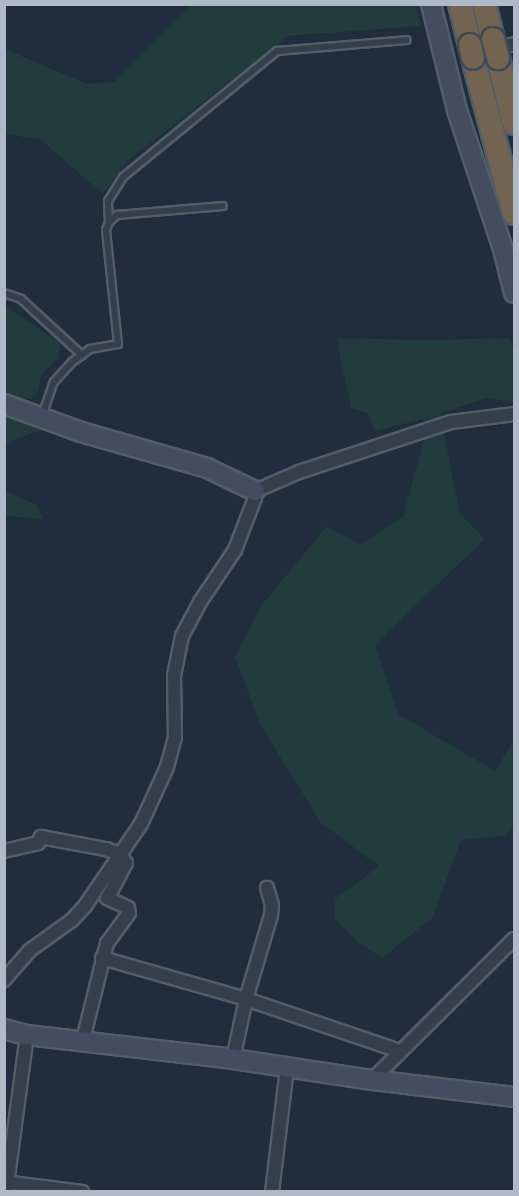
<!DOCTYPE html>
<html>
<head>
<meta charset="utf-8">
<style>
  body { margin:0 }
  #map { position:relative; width:519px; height:1196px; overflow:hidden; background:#202d3c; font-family:Commissioner,sans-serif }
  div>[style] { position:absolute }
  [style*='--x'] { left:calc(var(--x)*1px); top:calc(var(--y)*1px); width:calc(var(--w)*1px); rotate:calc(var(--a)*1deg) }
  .green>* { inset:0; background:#223b3d }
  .roads { filter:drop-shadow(2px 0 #525d6a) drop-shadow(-2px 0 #525d6a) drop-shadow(0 2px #525d6a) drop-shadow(0 -2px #525d6a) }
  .lane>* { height:6px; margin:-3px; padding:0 3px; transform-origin:3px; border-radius:3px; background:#343f4c }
  .street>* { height:12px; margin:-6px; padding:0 6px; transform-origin:6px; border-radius:6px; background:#343f4c }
  .secondary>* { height:18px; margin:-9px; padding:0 9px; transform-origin:9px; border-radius:9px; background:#424e60 }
  .highway>* { height:22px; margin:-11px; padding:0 11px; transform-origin:11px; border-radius:11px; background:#736451 }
  .bridges { filter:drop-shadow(2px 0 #3f4a57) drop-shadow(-2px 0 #3f4a57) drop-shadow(0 2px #3f4a57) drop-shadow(0 -2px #3f4a57) }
  .highway-bridge>* { height:22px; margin:-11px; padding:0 11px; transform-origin:11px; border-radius:11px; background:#736451 }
  span { translate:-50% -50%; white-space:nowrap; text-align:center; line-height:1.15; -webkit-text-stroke:5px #1a2431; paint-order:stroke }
  .frame { position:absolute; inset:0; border:6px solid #afbac8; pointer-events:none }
</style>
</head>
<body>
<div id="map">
  <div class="green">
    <div style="clip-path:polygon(193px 4px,415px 5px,421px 26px,288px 36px,127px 161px,103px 194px,40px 139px,5px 134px,5px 49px,87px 84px,115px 82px)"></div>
    <div style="clip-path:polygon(7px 306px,60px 343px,58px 358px,41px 376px,38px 391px,30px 399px,16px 397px,15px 418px,44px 429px,5px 443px,4px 307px)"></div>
    <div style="clip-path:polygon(336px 338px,427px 340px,510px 338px,514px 350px,514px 402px,486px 398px,440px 414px,460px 514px,485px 539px,375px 644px,398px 714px,495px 771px,514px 740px,514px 826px,505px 836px,461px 840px,432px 918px,382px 958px,359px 943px,335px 919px,335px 899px,379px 866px,321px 823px,260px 724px,235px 657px,261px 606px,327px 526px,360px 545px,403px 517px,424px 440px,423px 419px,374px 431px,368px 413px,351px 408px)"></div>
    <div style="clip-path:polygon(4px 490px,37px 505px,43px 519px,5px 516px)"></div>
  </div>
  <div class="roads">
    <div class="lane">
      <div style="--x:109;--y:222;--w:21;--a:-93"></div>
      <div style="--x:108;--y:201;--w:28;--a:-58"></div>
      <div style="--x:123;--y:177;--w:199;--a:-39.3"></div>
      <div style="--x:277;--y:51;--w:130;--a:-4.8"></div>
      <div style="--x:4;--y:293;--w:18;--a:19"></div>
      <div style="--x:21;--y:299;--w:83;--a:42.6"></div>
      <div style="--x:42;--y:416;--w:36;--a:-71"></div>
      <div style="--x:54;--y:382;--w:27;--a:-48"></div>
      <div style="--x:72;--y:362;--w:22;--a:-36"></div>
      <div style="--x:90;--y:349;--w:28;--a:-10"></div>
      <div style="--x:118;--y:344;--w:115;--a:-96"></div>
      <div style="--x:106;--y:230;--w:9;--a:-69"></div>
      <div style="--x:109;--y:222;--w:11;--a:-41"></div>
      <div style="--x:117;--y:215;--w:106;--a:-4.9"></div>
    </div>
    <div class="street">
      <div style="--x:493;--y:49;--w:22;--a:-13"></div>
      <div style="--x:4;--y:851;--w:35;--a:-13"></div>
      <div style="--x:38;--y:843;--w:7;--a:-63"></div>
      <div style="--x:41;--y:837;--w:66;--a:10.5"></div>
      <div style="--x:106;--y:849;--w:15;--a:20"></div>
      <div style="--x:120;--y:854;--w:11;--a:56"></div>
      <div style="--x:126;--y:863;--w:40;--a:118"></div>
      <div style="--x:107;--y:898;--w:23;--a:25"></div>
      <div style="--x:128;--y:908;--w:5;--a:79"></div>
      <div style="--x:129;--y:913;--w:37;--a:126"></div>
      <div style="--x:107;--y:943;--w:100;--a:103.9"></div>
      <div style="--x:102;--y:958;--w:150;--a:15.9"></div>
      <div style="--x:246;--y:999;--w:163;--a:18.7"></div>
      <div style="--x:4;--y:980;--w:38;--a:-49"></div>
      <div style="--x:29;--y:951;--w:53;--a:-35.8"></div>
      <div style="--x:72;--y:920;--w:19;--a:-47"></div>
      <div style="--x:85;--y:906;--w:99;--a:-55.7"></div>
      <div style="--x:141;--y:824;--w:63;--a:-65.5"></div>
      <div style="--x:167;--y:767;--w:30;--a:-75"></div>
      <div style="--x:175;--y:738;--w:62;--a:-90.9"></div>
      <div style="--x:174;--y:676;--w:41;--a:-78.7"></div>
      <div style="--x:182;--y:636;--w:38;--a:-62"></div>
      <div style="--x:200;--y:602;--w:63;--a:-56.1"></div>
      <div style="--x:235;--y:550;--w:56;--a:-69"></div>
      <div style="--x:255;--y:498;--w:7;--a:-90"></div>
      <div style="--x:255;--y:491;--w:48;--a:-23.4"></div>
      <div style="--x:299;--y:472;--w:160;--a:-18.2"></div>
      <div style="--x:451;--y:422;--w:64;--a:-7.2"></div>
      <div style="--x:233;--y:1059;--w:61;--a:-77.8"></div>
      <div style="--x:246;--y:999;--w:88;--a:-73.4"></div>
      <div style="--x:271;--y:915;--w:10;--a:-84"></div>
      <div style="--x:272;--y:905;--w:18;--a:-106"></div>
      <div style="--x:372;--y:1080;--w:200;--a:-44.8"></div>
      <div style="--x:4;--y:1182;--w:79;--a:7.3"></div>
      <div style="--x:6;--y:1192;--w:158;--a:-82.4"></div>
      <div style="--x:272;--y:1192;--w:125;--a:-83.1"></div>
    </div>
    <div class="secondary">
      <div style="--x:431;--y:4;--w:109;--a:76.2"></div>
      <div style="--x:457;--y:110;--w:146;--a:71.7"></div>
      <div style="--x:503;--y:249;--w:45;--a:76"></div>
      <div style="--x:4;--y:404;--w:82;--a:20"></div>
      <div style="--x:81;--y:432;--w:131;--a:15.9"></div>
      <div style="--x:207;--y:468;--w:53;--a:25.6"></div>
      <div style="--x:4;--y:1029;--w:24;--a:15"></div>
      <div style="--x:27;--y:1035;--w:207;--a:6.6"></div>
      <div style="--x:233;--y:1059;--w:141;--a:8.6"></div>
      <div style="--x:372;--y:1080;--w:143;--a:6.8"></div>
    </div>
    <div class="highway">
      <div style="--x:460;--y:4;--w:42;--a:76.3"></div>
      <div style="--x:484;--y:4;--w:36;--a:76"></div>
      <div style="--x:473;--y:58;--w:160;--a:75.2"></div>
      <div style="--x:498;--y:58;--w:67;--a:76.2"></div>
    </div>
  </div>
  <div class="bridges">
    <div class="highway-bridge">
      <div style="--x:493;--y:39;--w:20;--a:75"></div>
      <div style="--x:470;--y:45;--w:13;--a:77"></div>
    </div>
  </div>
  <div class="frame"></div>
</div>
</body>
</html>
